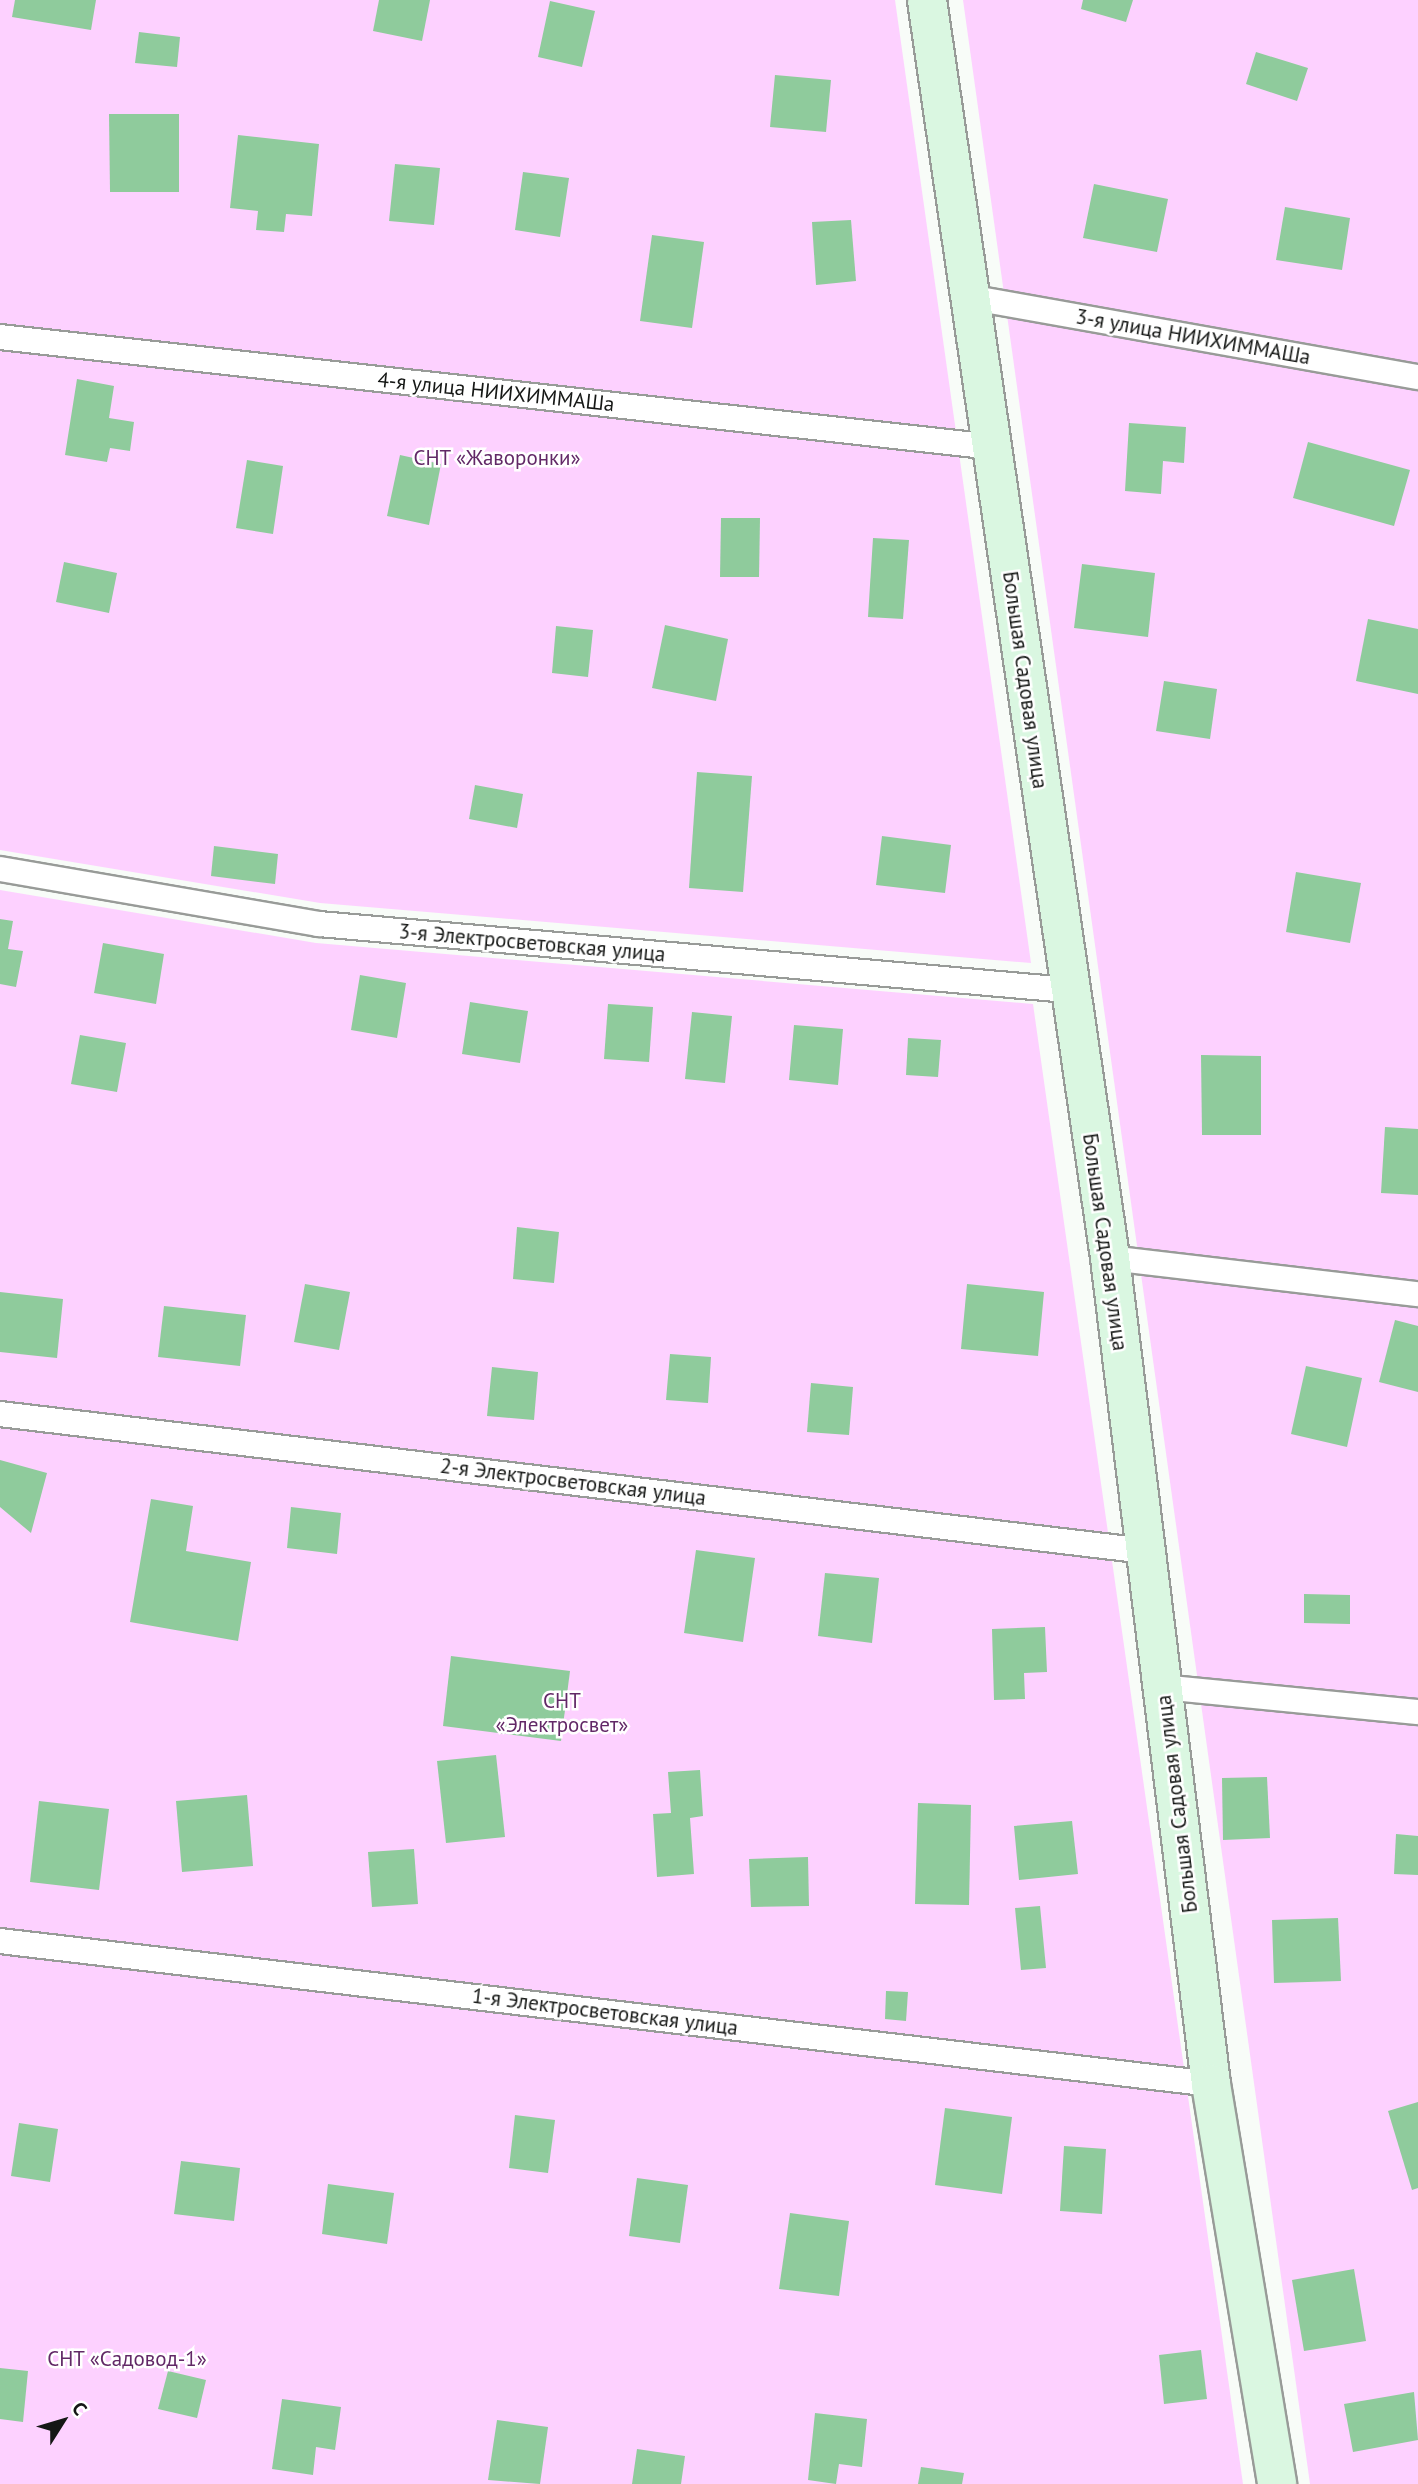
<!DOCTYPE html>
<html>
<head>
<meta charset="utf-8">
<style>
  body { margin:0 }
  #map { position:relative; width:1418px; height:2484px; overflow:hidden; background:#f8fcf8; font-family:"PT Sans",sans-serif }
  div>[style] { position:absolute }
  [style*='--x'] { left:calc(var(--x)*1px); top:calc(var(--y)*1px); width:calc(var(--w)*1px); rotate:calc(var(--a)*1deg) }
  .green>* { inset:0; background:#fdd1ff }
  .building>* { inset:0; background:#8fcb9c }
  .roads { filter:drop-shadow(2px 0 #989b98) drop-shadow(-2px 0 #989b98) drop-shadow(0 2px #989b98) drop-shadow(0 -2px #989b98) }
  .lane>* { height:24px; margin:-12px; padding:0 12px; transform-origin:12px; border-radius:12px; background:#fff }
  .secondary>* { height:38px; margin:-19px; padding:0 19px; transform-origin:19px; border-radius:19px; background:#daf7e1 }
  span { translate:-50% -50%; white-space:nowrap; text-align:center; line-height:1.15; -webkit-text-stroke:5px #fff; paint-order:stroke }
  .street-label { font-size:21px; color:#151715 }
  .park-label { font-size:21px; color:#622867 }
  .north { position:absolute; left:28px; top:2386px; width:70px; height:70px; -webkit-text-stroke:5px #fff; paint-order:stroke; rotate:53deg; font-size:19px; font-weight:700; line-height:28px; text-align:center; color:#151715 }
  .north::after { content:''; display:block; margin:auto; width:24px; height:32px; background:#151715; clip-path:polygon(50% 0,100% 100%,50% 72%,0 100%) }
</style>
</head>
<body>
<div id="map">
  <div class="green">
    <div style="clip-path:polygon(0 0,895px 0,1031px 963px,320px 903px,0 850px)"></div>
    <div style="clip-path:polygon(963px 0,1418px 0,1418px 2484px,1310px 2484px)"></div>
    <div style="clip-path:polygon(0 890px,316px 943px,1033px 1004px,1243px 2484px,0 2484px)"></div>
  </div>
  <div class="building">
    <div style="clip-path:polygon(15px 0,96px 0,91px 30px,12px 17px)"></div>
    <div style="clip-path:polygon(379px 0,430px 0,422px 41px,373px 31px)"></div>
    <div style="clip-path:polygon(1083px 0,1133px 0,1126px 22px,1081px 9px)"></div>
    <div style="clip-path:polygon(550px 1px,595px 11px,582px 67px,538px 57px)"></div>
    <div style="clip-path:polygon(139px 32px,180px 37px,177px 67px,135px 63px)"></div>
    <div style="clip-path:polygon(1256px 52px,1308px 68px,1297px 101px,1246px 84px)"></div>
    <div style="clip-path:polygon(775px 75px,831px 80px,826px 132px,770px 127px)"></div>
    <div style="clip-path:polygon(109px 114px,179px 114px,179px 192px,110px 192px)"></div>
    <div style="clip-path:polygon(238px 135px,319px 144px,312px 216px,286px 214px,284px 232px,256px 230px,258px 211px,230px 208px)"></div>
    <div style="clip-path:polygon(395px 164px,440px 168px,434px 225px,389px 221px)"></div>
    <div style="clip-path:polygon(523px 172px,569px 178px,560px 237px,515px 230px)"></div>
    <div style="clip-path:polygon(1094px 184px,1168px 199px,1157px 252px,1083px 238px)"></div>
    <div style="clip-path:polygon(1285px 207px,1350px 218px,1342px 270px,1276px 260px)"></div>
    <div style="clip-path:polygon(851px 220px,856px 281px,816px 285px,812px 222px)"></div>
    <div style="clip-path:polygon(652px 235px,704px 242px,692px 328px,640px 321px)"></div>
    <div style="clip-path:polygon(77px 379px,114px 386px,109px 418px,134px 422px,130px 451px,110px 448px,107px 462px,65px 455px)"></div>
    <div style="clip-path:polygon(1129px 423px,1186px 427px,1184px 463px,1163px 461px,1161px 494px,1125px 491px)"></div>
    <div style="clip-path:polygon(1308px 442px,1410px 470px,1394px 526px,1293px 498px)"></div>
    <div style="clip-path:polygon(400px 455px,441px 464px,429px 525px,387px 516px)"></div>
    <div style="clip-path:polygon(247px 460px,283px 466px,273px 534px,236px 528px)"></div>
    <div style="clip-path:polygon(721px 518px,760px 518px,759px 577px,720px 577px)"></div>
    <div style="clip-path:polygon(873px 538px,909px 540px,903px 619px,868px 617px)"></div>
    <div style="clip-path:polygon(64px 562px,117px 573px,109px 613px,56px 602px)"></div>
    <div style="clip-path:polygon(1082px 564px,1155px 573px,1148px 637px,1074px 628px)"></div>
    <div style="clip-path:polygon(1368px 619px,1418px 629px,1418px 694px,1356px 681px)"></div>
    <div style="clip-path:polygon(665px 625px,728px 639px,716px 701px,652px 688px)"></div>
    <div style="clip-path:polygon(556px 626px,593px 630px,588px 677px,552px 673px)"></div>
    <div style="clip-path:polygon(1164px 681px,1217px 689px,1210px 739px,1156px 731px)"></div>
    <div style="clip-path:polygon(697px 772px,752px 776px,743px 892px,689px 888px)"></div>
    <div style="clip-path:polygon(475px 785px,523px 794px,517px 828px,469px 819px)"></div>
    <div style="clip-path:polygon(882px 836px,951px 845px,945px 893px,876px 885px)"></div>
    <div style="clip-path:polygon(214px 846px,278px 854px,275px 884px,211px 876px)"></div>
    <div style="clip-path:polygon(1296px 872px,1361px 883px,1350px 943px,1286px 932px)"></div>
    <div style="clip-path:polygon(0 919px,13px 921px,8px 949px,23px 951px,16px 987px,0 984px)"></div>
    <div style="clip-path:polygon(103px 943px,164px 954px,156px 1004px,94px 993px)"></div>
    <div style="clip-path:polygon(360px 975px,406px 983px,397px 1038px,351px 1030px)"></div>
    <div style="clip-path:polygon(470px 1002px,528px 1011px,520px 1063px,462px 1054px)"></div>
    <div style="clip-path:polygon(608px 1004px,653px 1007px,649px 1062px,604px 1059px)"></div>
    <div style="clip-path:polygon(692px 1012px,732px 1016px,725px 1083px,685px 1079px)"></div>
    <div style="clip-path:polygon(794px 1025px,843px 1029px,838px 1085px,789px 1080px)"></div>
    <div style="clip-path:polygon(80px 1035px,126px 1043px,117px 1092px,71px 1084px)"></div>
    <div style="clip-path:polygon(908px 1038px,941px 1040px,938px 1077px,906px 1075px)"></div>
    <div style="clip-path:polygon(1201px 1055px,1261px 1056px,1261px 1135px,1202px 1135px)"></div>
    <div style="clip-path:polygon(1385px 1127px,1418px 1129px,1418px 1195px,1381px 1193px)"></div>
    <div style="clip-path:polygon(517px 1227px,559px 1232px,554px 1283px,513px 1279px)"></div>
    <div style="clip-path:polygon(305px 1284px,350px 1292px,339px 1350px,294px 1342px)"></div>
    <div style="clip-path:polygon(967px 1284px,1044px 1292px,1038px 1356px,961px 1349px)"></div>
    <div style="clip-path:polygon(0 1292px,63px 1299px,57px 1358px,0 1352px)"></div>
    <div style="clip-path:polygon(164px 1306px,246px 1315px,240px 1366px,158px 1357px)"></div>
    <div style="clip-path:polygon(1395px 1320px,1418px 1326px,1418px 1392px,1379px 1382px)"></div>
    <div style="clip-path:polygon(670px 1354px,711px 1357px,708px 1403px,666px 1400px)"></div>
    <div style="clip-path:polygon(1306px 1366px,1362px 1378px,1347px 1447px,1291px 1434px)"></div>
    <div style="clip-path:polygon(492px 1367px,538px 1372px,534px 1420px,487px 1416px)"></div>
    <div style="clip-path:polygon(811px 1383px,853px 1387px,849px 1435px,807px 1432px)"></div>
    <div style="clip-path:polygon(0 1460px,47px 1473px,31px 1533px,0 1507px)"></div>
    <div style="clip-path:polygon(151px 1499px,193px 1506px,186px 1551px,251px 1562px,238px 1641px,130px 1622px)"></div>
    <div style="clip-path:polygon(291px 1507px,341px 1513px,337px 1554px,287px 1548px)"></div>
    <div style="clip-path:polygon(696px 1550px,755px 1558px,743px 1642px,684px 1633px)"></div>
    <div style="clip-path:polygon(825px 1573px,879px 1578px,872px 1643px,818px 1636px)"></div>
    <div style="clip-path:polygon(1304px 1594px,1350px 1595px,1350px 1624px,1304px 1623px)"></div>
    <div style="clip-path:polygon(1045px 1627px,1047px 1672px,1024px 1673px,1025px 1699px,994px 1700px,992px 1629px)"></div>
    <div style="clip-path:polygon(451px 1656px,570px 1671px,561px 1741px,443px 1726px)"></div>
    <div style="clip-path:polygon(496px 1755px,505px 1837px,446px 1843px,437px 1761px)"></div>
    <div style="clip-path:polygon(700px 1770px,703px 1816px,690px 1818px,694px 1874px,657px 1877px,653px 1814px,671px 1813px,668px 1772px)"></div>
    <div style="clip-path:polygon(1267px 1777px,1270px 1838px,1223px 1840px,1222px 1778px)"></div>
    <div style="clip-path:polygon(247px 1795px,253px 1866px,182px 1872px,176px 1801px)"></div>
    <div style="clip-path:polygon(39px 1801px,109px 1809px,99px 1890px,30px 1882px)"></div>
    <div style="clip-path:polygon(918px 1803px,971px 1805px,969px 1905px,915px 1904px)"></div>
    <div style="clip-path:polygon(1072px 1821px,1078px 1874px,1019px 1880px,1014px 1826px)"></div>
    <div style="clip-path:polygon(1396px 1834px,1418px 1836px,1418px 1875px,1394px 1874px)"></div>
    <div style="clip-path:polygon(414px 1849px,418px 1904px,372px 1907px,368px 1852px)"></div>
    <div style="clip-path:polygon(808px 1857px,809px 1906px,751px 1907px,749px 1859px)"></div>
    <div style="clip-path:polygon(1040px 1906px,1046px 1968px,1021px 1970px,1015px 1908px)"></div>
    <div style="clip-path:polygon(1338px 1918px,1341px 1981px,1274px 1983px,1272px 1920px)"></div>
    <div style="clip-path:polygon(886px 1991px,908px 1992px,906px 2021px,885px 2019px)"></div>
    <div style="clip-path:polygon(1418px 2102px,1418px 2188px,1412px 2190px,1388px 2111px)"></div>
    <div style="clip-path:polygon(945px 2108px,1012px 2117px,1002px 2194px,935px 2185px)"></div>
    <div style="clip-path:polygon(515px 2115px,555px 2120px,548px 2173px,509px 2168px)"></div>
    <div style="clip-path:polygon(19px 2123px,58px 2129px,50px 2182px,11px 2176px)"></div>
    <div style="clip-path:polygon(1064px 2146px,1106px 2149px,1102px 2214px,1060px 2211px)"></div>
    <div style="clip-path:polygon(181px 2161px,240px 2168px,234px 2221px,174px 2214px)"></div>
    <div style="clip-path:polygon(637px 2178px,688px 2185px,680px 2243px,629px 2236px)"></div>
    <div style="clip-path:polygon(328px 2184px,394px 2193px,387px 2244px,322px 2234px)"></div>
    <div style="clip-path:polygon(790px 2213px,849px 2221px,839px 2296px,779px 2289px)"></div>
    <div style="clip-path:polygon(1354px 2269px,1366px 2341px,1304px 2351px,1292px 2280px)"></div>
    <div style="clip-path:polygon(1201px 2350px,1207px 2399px,1164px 2404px,1159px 2355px)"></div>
    <div style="clip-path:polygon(0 2368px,28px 2371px,23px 2422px,0 2419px)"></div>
    <div style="clip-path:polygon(168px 2371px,206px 2380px,197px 2418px,158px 2409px)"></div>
    <div style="clip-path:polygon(1414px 2392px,1418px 2440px,1353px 2452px,1344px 2404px)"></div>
    <div style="clip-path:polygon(282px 2399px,341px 2407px,335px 2450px,316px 2447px,313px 2475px,272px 2469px)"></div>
    <div style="clip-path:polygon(815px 2413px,867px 2419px,862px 2467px,839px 2464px,836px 2484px,808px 2480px)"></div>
    <div style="clip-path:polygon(497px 2420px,548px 2427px,540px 2484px,488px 2480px)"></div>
    <div style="clip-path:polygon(637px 2449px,685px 2456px,681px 2484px,632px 2484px)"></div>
    <div style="clip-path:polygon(921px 2467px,964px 2473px,962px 2484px,918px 2484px)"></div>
  </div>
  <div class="roads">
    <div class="lane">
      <div style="--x:968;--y:297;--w:457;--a:10.1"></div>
      <div style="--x:0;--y:337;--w:999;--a:6.32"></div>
      <div style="--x:0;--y:869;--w:324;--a:9.8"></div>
      <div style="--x:319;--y:924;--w:752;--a:5.04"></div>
      <div style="--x:1110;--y:1258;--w:310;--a:6.7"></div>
      <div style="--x:0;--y:1414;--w:1154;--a:6.82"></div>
      <div style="--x:1162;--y:1687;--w:257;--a:5.6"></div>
      <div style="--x:0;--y:1941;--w:1219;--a:6.73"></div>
    </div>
    <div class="secondary">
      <div style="--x:927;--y:0;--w:1271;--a:81.72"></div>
      <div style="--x:1110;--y:1258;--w:832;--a:83.03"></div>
      <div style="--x:1211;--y:2084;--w:405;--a:80.6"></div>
    </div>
  </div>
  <div class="street-label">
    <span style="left:1193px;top:337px;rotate:10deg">3-я улица НИИХИММАШа</span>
    <span style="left:496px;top:392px;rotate:6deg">4-я улица НИИХИММАШа</span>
    <span style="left:1025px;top:680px;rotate:82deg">Большая Садовая улица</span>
    <span style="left:532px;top:943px;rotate:5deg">3-я Электросветовская улица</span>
    <span style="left:1105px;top:1242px;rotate:82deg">Большая Садовая улица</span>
    <span style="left:573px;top:1482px;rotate:7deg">2-я Электросветовская улица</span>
    <span style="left:1177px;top:1804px;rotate:-97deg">Большая Садовая улица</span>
    <span style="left:605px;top:2012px;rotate:7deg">1-я Электросветовская улица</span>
  </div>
  <div class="park-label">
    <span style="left:497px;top:458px">СНТ «Жаворонки»</span>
    <span style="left:562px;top:1713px">СНТ<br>«Электросвет»</span>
    <span style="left:127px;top:2359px">СНТ «Садовод-1»</span>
  </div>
  <div class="north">С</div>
</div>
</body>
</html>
